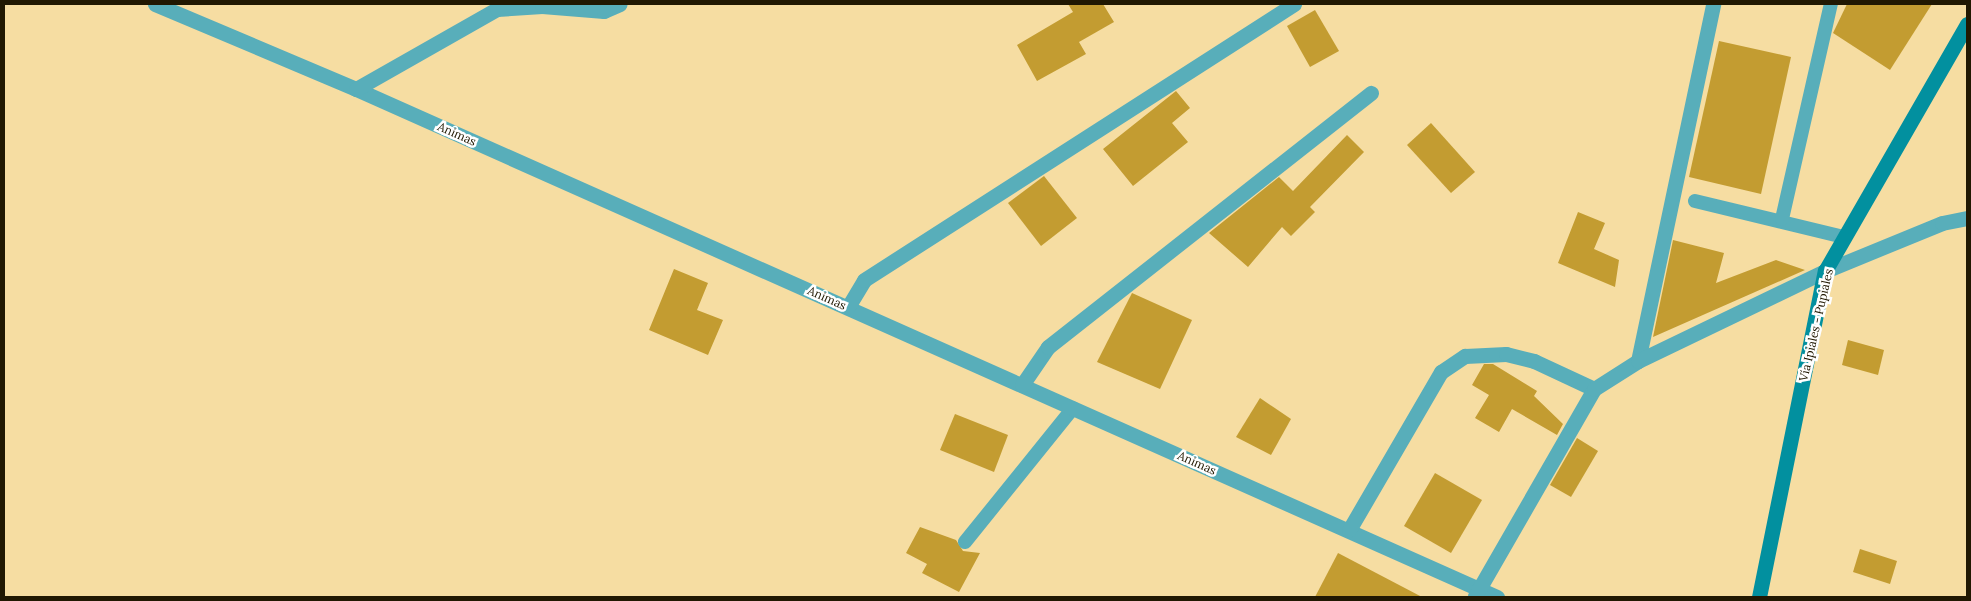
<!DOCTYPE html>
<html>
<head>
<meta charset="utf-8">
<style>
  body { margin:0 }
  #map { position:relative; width:1971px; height:601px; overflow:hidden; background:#f6dda2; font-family:Lora,serif }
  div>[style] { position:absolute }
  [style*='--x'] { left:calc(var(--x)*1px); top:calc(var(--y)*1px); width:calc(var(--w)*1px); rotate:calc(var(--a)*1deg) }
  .building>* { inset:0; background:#c39c31 }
  .service>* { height:14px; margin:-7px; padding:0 7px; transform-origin:7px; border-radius:7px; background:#58aeba }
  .minor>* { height:15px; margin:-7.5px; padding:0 7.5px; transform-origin:7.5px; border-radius:7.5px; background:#58aeba }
  .secondary>* { height:15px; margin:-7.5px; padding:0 7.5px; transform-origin:7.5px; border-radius:7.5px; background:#02909f }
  span { translate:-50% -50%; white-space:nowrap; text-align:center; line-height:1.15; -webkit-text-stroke:5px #fff; paint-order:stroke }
  .street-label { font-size:12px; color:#211802 }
  .frame { position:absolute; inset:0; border:5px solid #211802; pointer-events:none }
</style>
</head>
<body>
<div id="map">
  <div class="building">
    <div style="clip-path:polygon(1068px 4px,1103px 4px,1114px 22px,1079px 42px,1086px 54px,1037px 81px,1017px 45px,1073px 12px)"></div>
    <div style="clip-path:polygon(1847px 4px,1932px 4px,1890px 70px,1833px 33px)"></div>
    <div style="clip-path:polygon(1315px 10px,1339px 51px,1310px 67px,1287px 26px)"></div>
    <div style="clip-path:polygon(1719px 41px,1791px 57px,1761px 194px,1689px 177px)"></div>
    <div style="clip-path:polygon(1176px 91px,1190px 108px,1172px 123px,1188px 142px,1133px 186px,1103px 149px)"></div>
    <div style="clip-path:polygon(1431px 123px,1475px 172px,1451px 193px,1407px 145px)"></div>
    <div style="clip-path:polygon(1347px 135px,1364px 152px,1310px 207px,1315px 212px,1291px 236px,1282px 227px,1248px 267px,1209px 233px,1279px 177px,1293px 191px)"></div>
    <div style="clip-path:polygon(1044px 176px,1077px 218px,1041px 246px,1008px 203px)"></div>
    <div style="clip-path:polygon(1578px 212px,1605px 223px,1594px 249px,1619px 260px,1615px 287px,1558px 263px)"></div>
    <div style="clip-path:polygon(1673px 240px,1724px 253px,1716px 283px,1776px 260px,1805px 270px,1653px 337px)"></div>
    <div style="clip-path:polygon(674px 269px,708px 283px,697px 310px,723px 320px,708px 355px,649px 330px)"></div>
    <div style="clip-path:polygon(1132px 293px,1192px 320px,1160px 389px,1097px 362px)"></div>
    <div style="clip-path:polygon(1848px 340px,1884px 350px,1878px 375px,1842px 365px)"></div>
    <div style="clip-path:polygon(1484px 364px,1493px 364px,1537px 391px,1534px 396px,1563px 424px,1557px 435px,1512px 409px,1499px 432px,1475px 418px,1489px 395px,1472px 385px)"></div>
    <div style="clip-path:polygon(1260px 398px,1291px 419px,1271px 455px,1236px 437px)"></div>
    <div style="clip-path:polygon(955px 414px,1008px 435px,994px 472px,940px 450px)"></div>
    <div style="clip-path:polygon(1577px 438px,1598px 451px,1571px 497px,1550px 485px)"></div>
    <div style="clip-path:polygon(1435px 473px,1482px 500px,1451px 553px,1404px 526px)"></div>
    <div style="clip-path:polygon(920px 527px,956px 540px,963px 551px,980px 553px,959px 592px,922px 573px,927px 564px,906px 553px)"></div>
    <div style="clip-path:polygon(1860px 549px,1897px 561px,1890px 584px,1853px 572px)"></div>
    <div style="clip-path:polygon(1338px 553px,1422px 597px,1315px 597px)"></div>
  </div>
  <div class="service">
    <div style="--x:1695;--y:201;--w:153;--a:13.6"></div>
    <div style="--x:1782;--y:219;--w:221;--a:-77.2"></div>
    <div style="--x:965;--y:542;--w:172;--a:-51.1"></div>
  </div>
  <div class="minor">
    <div style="--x:155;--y:4;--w:218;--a:22.9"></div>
    <div style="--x:356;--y:89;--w:1249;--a:24"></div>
    <div style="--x:356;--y:89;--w:162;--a:-29.6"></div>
    <div style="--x:497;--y:9;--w:45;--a:-3.8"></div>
    <div style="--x:542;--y:6;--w:62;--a:4.6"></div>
    <div style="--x:604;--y:11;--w:17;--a:-24"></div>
    <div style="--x:848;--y:307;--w:31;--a:-59"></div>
    <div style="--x:864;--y:280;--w:511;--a:-32.69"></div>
    <div style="--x:1638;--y:361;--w:365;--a:-78.1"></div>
    <div style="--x:1022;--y:385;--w:46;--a:-55.6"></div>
    <div style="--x:1048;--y:347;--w:411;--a:-38.2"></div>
    <div style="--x:1349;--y:530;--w:183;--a:-59.8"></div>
    <div style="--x:1441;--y:372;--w:29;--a:-34"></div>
    <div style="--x:1465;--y:356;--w:41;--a:-2.8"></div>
    <div style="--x:1506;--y:354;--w:29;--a:14"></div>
    <div style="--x:1534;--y:361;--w:66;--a:25"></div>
    <div style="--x:1475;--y:596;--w:239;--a:-60.1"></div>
    <div style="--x:1594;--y:389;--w:52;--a:-32.5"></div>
    <div style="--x:1638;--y:361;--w:208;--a:-25.7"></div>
    <div style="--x:1825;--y:271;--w:126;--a:-22.3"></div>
    <div style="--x:1942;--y:223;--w:25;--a:-11"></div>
  </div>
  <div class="secondary">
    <div style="--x:1759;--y:597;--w:333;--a:-78.6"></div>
    <div style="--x:1825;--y:271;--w:285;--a:-60.1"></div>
  </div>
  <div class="street-label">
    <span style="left:457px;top:134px;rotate:24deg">Animas</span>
    <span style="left:827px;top:298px;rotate:24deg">Animas</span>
    <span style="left:1816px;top:325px;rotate:-77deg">Vía Ipiales - Pupiales</span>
    <span style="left:1197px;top:463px;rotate:24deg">Animas</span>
  </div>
  <div class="frame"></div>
</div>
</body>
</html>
